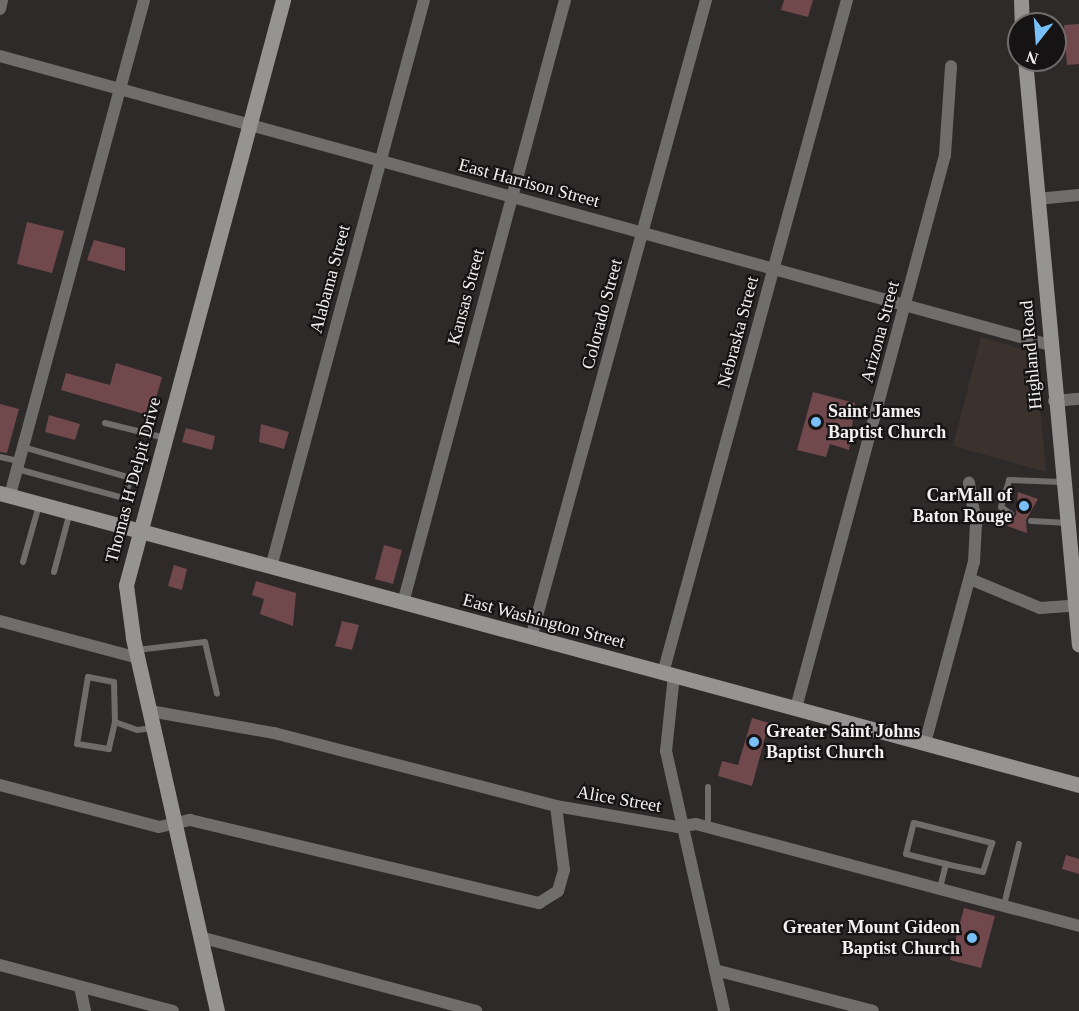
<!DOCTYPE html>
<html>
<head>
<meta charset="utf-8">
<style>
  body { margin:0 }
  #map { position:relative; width:1079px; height:1011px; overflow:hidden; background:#2d2a29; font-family:Georgia,serif }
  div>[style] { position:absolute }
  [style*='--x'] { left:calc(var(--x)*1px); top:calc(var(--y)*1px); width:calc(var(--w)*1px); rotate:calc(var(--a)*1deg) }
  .built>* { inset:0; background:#3b322e }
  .building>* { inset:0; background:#71494c }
  .lane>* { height:6px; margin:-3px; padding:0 3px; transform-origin:3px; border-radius:3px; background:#6f6e6d }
  .street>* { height:12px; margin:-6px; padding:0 6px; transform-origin:6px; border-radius:6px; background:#6f6e6d }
  .secondary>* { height:15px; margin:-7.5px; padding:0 7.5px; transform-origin:7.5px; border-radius:7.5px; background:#959492 }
  .dots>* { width:16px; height:16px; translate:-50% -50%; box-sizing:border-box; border:3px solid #151313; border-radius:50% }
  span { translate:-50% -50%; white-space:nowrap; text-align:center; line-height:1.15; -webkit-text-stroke:4.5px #151313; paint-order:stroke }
  .street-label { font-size:18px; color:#f3f1f0 }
  .poi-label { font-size:18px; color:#f3f1f0; font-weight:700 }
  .left { translate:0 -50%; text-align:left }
  .right { translate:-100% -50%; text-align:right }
  .north { position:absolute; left:1007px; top:12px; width:60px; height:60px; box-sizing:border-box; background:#151313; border:2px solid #6e6c6b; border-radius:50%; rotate:197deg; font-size:16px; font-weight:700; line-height:24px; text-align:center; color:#f3f1f0 }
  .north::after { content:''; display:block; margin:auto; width:21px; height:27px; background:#79bff8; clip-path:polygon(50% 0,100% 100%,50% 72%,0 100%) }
</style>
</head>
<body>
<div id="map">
  <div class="built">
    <div style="clip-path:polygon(981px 337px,1035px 353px,1046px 472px,953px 446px)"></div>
  </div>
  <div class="building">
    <div style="clip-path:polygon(784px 0,813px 0,808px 17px,781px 10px)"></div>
    <div style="clip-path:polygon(1079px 24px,1079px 64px,1067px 65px,1064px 25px)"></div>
    <div style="clip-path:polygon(27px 222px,64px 231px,52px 273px,17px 264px)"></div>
    <div style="clip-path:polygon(94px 240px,125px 248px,125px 271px,87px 260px)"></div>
    <div style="clip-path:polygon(116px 363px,162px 377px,151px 416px,61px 390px,66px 373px,110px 385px)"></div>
    <div style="clip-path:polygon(813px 392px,855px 403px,849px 450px,830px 444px,826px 457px,797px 450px)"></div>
    <div style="clip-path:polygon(0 404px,19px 409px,7px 453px,0 452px)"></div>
    <div style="clip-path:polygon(49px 415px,80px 424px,75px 440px,45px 432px)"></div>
    <div style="clip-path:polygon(261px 424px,289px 432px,284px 449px,259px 442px)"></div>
    <div style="clip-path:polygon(186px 428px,215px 436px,212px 450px,182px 442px)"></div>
    <div style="clip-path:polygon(1018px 492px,1038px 499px,1026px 520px,1027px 533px,1007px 526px,1016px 515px)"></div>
    <div style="clip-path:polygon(384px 545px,402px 550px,393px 584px,375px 579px)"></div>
    <div style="clip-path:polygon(174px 565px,187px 569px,182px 590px,168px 586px)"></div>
    <div style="clip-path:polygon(256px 581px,296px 593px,293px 626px,260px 614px,264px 599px,252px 595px)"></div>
    <div style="clip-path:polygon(342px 621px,359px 625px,352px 650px,335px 646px)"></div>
    <div style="clip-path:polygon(752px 718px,769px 723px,752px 786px,718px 776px,722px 761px,738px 765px)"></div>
    <div style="clip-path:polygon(1066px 855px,1079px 859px,1079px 874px,1062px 869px)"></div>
    <div style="clip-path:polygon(964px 908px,995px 916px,981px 968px,950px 960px)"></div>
  </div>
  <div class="lane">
    <div style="--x:105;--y:423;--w:62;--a:14"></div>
    <div style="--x:0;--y:457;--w:19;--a:12"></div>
    <div style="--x:17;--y:469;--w:111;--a:15.2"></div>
    <div style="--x:124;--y:498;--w:21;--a:-71"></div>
    <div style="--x:131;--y:478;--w:112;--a:-164"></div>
    <div style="--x:1011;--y:514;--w:12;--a:-145"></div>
    <div style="--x:1001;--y:507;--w:28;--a:-73"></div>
    <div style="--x:1009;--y:480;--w:52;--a:2.2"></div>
    <div style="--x:1031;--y:521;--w:33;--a:3"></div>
    <div style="--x:23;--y:562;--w:59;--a:-74.3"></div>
    <div style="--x:54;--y:572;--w:62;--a:-75.1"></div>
    <div style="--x:137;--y:650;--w:68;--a:-6.7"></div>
    <div style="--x:205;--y:642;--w:53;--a:77"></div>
    <div style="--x:115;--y:722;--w:28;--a:103"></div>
    <div style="--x:109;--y:749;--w:32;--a:-171"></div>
    <div style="--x:77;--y:744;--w:68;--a:-80.7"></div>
    <div style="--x:88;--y:677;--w:26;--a:11"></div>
    <div style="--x:114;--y:682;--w:40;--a:88.6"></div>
    <div style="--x:115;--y:722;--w:23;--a:20"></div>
    <div style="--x:137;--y:730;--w:16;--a:-7"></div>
    <div style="--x:708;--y:787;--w:40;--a:90"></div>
    <div style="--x:940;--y:888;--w:25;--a:-76"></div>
    <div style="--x:946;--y:864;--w:41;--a:-166"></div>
    <div style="--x:906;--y:854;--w:32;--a:-76"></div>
    <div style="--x:914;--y:823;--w:81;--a:14.4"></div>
    <div style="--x:992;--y:843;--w:30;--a:107"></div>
    <div style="--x:983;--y:872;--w:38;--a:-168"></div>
    <div style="--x:1004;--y:905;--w:63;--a:-76.2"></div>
  </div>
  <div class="street">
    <div style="--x:0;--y:9;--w:9;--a:-77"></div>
    <div style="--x:0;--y:56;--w:1089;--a:15.39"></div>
    <div style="--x:1037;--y:199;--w:42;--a:-5.4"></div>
    <div style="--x:1054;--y:401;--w:25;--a:-5"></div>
    <div style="--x:10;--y:495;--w:513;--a:-74.85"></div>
    <div style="--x:271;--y:567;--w:587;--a:-74.9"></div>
    <div style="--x:970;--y:579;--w:76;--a:22.5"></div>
    <div style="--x:1040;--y:608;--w:39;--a:-4"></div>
    <div style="--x:403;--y:603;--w:624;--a:-74.96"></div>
    <div style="--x:0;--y:621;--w:143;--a:15"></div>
    <div style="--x:531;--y:638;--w:662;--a:-74.66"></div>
    <div style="--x:663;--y:673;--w:698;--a:-74.71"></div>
    <div style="--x:674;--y:675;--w:76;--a:96"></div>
    <div style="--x:666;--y:751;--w:266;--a:77.4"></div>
    <div style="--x:796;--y:708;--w:573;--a:-74.92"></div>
    <div style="--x:945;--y:155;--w:89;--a:-86.1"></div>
    <div style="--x:150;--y:711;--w:126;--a:10.1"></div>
    <div style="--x:274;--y:733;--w:291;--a:14.5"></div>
    <div style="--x:556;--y:806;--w:123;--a:9.8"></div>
    <div style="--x:677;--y:827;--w:19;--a:-9"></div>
    <div style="--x:696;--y:824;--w:396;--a:14.9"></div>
    <div style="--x:925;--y:743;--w:188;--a:-74.9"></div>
    <div style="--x:974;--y:562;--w:38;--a:-87"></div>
    <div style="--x:976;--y:524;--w:42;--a:-99.7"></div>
    <div style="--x:0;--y:785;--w:164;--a:14.8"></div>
    <div style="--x:159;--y:827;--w:32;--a:-13"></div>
    <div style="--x:190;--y:820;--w:359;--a:13.4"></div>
    <div style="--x:539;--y:903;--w:22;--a:-32"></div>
    <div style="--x:558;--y:891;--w:22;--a:-74"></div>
    <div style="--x:564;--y:870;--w:64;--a:-97.1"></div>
    <div style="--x:200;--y:937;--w:286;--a:15"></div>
    <div style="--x:0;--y:965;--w:179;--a:14.9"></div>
    <div style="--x:715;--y:970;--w:163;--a:14.5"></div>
    <div style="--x:80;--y:987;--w:25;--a:78"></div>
  </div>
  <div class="secondary">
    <div style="--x:1021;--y:0;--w:24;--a:88"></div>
    <div style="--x:1025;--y:60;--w:587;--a:84.73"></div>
    <div style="--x:0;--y:493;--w:1118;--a:15.14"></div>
    <div style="--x:217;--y:1011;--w:383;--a:-102.7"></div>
    <div style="--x:133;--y:637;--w:52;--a:-97.7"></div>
    <div style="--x:126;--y:585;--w:606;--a:-74.98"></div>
  </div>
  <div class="dots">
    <div style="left:816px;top:422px;background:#79bff8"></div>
    <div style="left:1024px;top:506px;background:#79bff8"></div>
    <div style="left:754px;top:742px;background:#79bff8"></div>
    <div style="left:972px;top:938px;background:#79bff8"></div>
  </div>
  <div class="street-label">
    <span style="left:529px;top:183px;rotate:15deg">East Harrison Street</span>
    <span style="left:330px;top:279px;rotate:-75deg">Alabama Street</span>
    <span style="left:466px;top:297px;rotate:-75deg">Kansas Street</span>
    <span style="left:602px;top:314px;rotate:-75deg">Colorado Street</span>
    <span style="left:738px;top:332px;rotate:-75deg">Nebraska Street</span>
    <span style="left:880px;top:332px;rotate:-75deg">Arizona Street</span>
    <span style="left:1031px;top:355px;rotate:-95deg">Highland Road</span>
    <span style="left:133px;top:480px;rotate:-75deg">Thomas H Delpit Drive</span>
    <span style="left:544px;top:621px;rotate:15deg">East Washington Street</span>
    <span style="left:619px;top:799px;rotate:10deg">Alice Street</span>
  </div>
  <div class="poi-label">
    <span class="left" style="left:828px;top:422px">Saint James<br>Baptist Church</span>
    <span class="right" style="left:1012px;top:506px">CarMall of<br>Baton Rouge</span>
    <span class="left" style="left:766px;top:742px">Greater Saint Johns<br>Baptist Church</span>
    <span class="right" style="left:960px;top:938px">Greater Mount Gideon<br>Baptist Church</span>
  </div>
  <div class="north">N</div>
</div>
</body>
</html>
